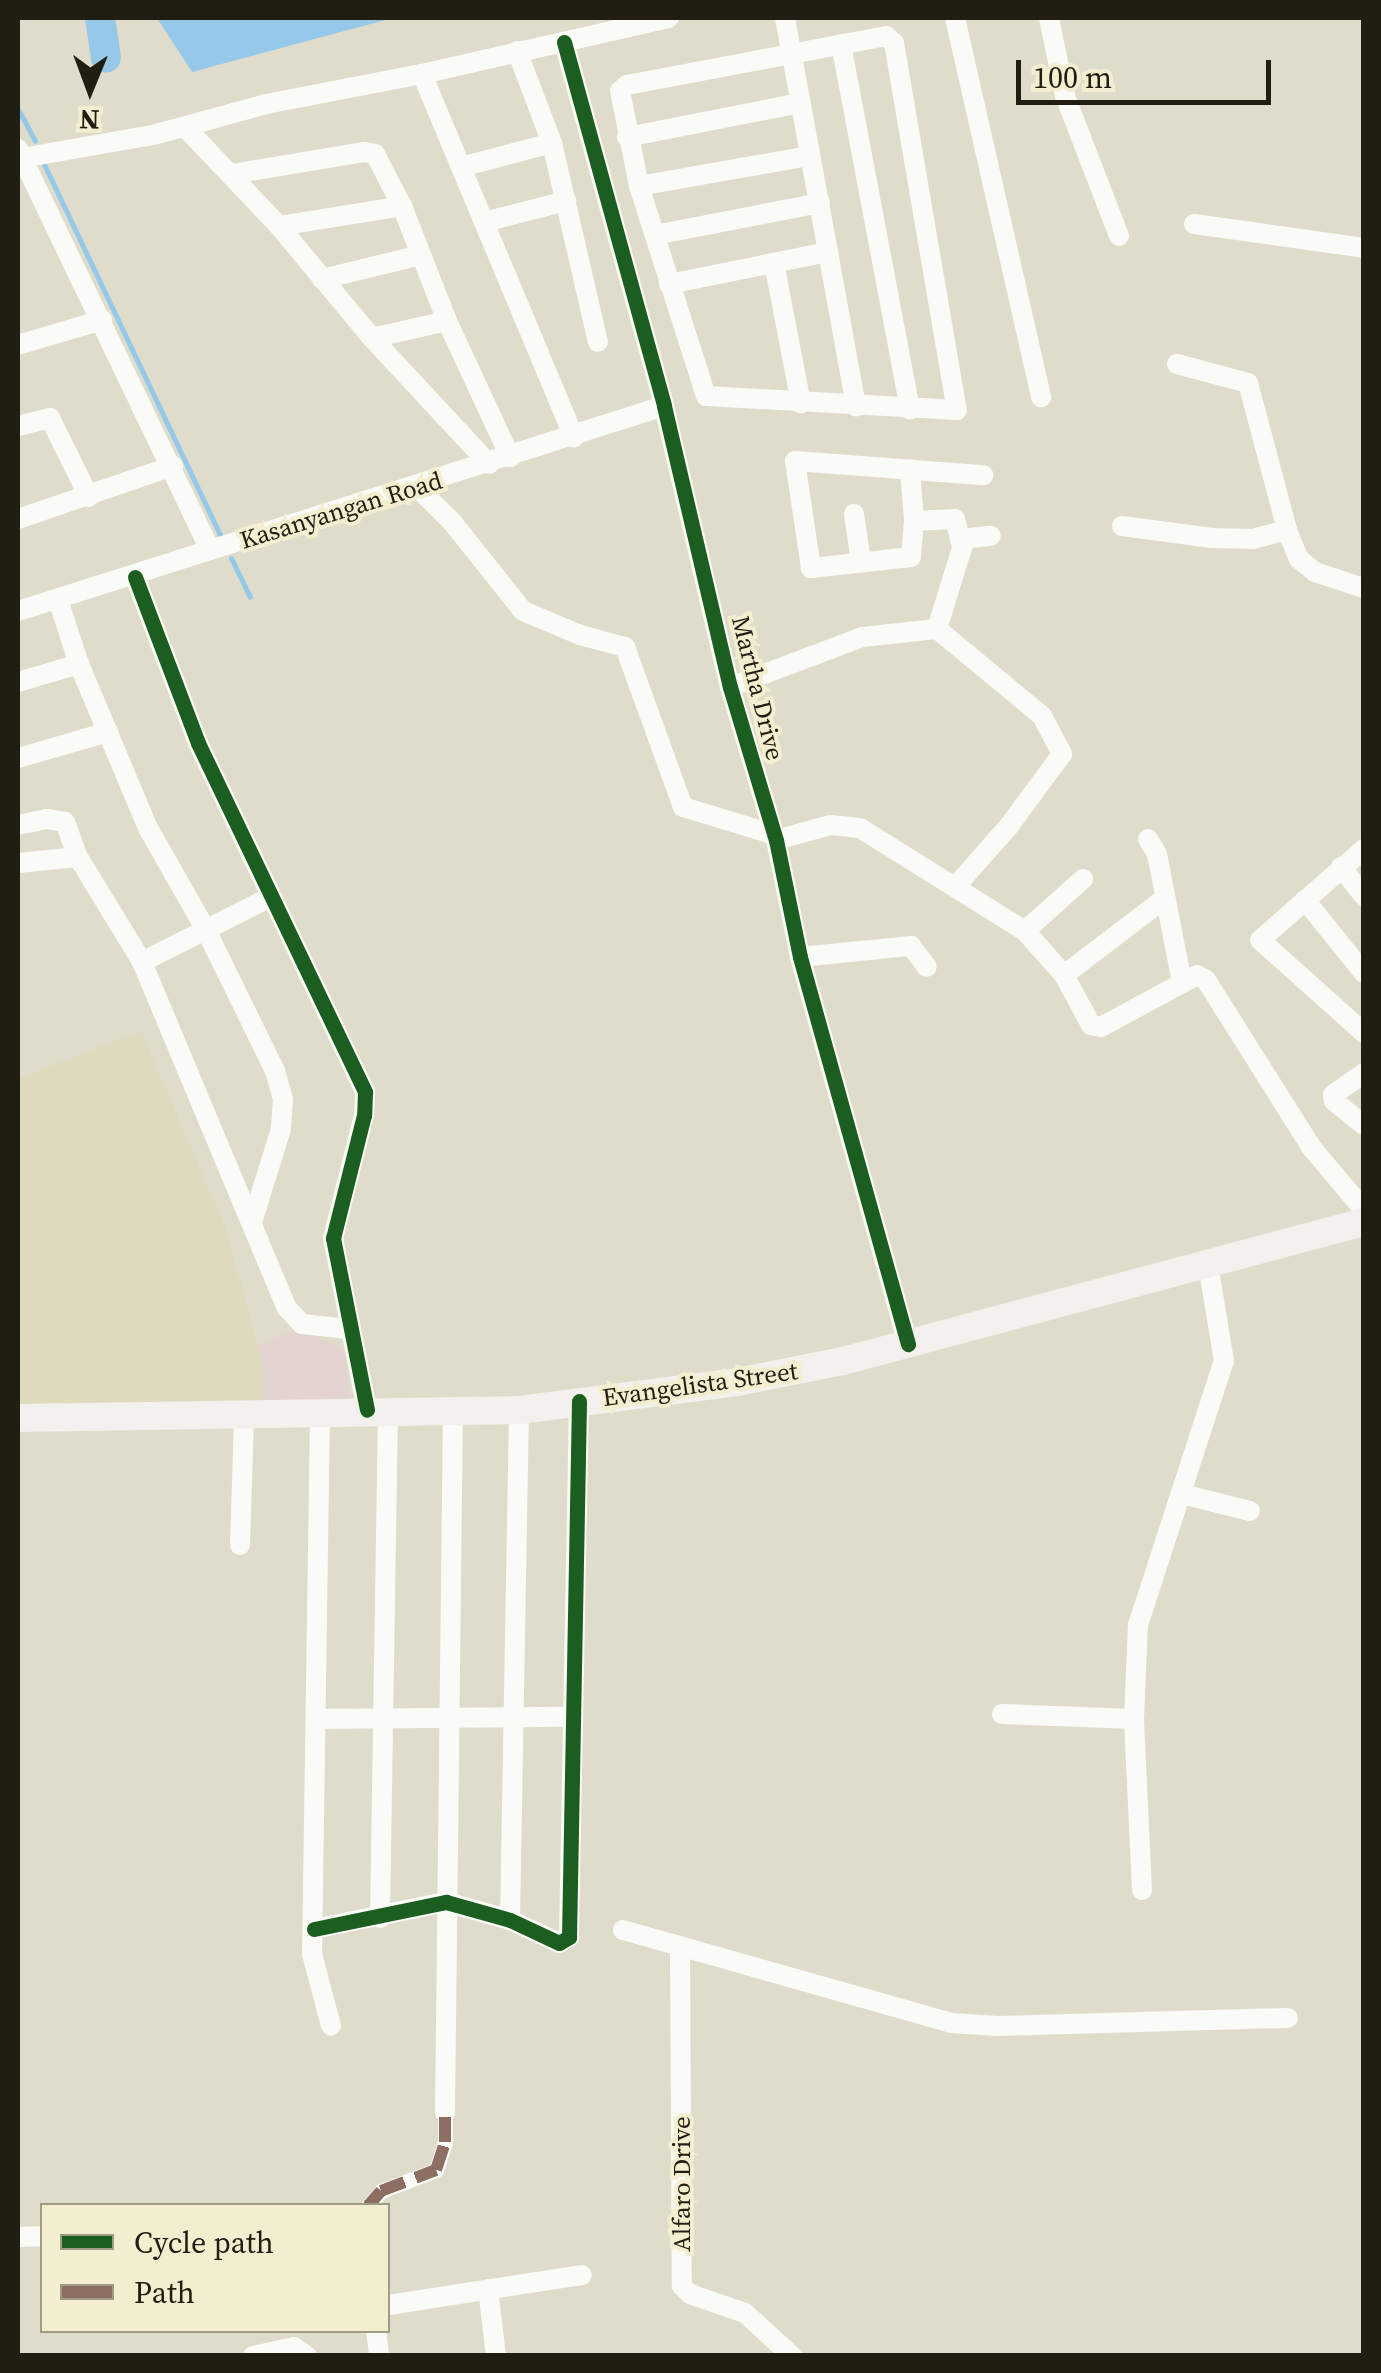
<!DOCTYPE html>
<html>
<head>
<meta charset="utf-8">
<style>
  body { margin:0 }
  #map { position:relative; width:1381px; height:2373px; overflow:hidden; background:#dfdccc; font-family:"Source Serif 4",serif }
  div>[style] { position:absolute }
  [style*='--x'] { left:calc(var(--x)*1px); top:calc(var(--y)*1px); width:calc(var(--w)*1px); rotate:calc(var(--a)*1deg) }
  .commercial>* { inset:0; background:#e4d4cf }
  .built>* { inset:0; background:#dfd9be }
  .water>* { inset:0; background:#96c9e9 }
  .stream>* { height:5px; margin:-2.5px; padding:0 2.5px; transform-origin:2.5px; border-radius:2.5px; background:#96c9e9 }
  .river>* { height:30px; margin:-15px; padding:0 15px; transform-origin:15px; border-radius:15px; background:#96c9e9 }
  .pedestrian>* { height:15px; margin:-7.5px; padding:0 7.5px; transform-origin:7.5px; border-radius:7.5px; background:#fafaf7 }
  .minor>* { height:20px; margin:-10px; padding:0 10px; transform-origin:10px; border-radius:10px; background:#fafaf7 }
  .secondary>* { height:28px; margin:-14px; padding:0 14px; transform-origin:14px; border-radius:14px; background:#f3f0ed }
  .quiet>* { height:12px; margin-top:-6px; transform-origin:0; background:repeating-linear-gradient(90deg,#8d6e63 0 25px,transparent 0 37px) }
  .cycleway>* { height:15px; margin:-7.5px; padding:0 7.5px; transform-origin:7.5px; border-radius:7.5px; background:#1b5e20 }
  span { translate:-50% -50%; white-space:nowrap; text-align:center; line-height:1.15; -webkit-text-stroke:8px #f4eed1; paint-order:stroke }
  .street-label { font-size:25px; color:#201e13 }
  .frame { position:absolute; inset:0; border:20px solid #201e13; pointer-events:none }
  .legend { position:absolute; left:40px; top:2203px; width:350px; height:130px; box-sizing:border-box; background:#f4eed1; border:2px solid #9f9b85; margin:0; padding:12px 18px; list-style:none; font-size:30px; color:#201e13 }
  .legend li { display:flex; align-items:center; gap:20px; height:50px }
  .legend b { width:50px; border:2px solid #9f9b85 }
  .north { position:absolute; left:40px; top:40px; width:100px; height:100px; -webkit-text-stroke:8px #f4eed1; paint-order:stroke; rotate:181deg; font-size:28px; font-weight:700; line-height:40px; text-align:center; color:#201e13 }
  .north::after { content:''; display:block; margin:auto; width:35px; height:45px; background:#201e13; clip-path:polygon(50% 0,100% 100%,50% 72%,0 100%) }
  .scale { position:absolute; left:1016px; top:60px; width:255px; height:45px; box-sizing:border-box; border:5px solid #201e13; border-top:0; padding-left:12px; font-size:30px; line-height:35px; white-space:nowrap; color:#201e13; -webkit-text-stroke:8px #f4eed1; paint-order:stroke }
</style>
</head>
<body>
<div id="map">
  <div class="commercial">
    <div style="clip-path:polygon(298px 1328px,344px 1350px,352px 1404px,263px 1404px,258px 1345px)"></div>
  </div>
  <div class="built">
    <div style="clip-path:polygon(141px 1031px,227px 1231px,263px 1366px,263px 1404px,19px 1404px,18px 1079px)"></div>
  </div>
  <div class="water">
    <div style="clip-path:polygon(157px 18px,393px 18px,192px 72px)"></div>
  </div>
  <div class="stream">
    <div style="--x:18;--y:109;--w:36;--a:62"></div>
    <div style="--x:43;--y:162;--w:417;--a:64.6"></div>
    <div style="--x:231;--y:558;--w:43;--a:64"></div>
  </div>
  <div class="river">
    <div style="--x:100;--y:18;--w:40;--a:81.5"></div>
  </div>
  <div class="pedestrian">
    <div style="--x:368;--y:2206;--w:20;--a:-49"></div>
    <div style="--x:381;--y:2191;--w:59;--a:-20.9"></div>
    <div style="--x:436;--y:2170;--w:29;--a:-72"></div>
    <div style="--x:445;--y:2142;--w:30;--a:-90"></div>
  </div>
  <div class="minor">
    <div style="--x:955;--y:18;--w:389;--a:77.2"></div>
    <div style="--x:1049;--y:18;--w:80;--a:78.4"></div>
    <div style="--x:1065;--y:96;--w:150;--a:68.9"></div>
    <div style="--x:886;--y:36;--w:11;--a:41"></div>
    <div style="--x:894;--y:43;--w:372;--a:80.3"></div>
    <div style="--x:957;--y:410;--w:251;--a:-176.8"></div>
    <div style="--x:706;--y:396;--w:220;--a:-107.7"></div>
    <div style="--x:639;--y:186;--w:97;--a:-101.3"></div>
    <div style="--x:620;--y:91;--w:9;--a:-41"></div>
    <div style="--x:627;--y:85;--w:264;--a:-10.7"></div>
    <div style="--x:564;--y:42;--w:377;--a:74.6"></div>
    <div style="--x:664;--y:406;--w:289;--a:76.8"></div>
    <div style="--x:730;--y:687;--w:160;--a:73.3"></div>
    <div style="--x:776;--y:840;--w:119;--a:78.4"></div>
    <div style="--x:800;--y:957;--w:402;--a:74.4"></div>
    <div style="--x:841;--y:44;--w:372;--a:79.3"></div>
    <div style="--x:517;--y:51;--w:98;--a:69.2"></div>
    <div style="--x:552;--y:143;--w:204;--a:77"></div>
    <div style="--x:422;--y:74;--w:394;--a:67.3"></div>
    <div style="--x:185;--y:127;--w:137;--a:46.5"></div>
    <div style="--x:279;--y:226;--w:146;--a:50.3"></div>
    <div style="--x:372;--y:338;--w:172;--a:47.1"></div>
    <div style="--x:627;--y:137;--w:176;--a:-11.1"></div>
    <div style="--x:18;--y:149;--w:445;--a:64.4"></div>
    <div style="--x:22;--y:158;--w:133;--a:-10"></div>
    <div style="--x:153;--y:135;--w:117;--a:-15.3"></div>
    <div style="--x:266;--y:104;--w:159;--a:-10.9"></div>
    <div style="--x:422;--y:74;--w:253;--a:-12.8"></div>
    <div style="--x:461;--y:167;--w:94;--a:-14.8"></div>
    <div style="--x:232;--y:174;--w:133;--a:-9.5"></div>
    <div style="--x:363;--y:152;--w:12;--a:9"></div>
    <div style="--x:375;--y:154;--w:59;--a:62.6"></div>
    <div style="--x:402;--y:206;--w:123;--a:68.6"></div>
    <div style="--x:447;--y:321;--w:150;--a:65.1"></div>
    <div style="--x:639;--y:186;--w:173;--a:-10"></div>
    <div style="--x:484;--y:222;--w:85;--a:-14.4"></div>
    <div style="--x:1194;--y:224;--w:172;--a:8"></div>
    <div style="--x:279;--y:226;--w:125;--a:-9.2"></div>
    <div style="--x:655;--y:235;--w:168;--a:-11"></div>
    <div style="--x:828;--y:252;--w:157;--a:79.7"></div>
    <div style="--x:774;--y:263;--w:143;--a:79.1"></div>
    <div style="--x:322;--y:279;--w:102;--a:-13.6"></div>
    <div style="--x:669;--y:284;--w:162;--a:-11.4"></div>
    <div style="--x:828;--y:252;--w:238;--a:-100.4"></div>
    <div style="--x:372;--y:338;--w:77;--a:-12.8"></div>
    <div style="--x:18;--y:345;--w:88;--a:-16.6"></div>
    <div style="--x:1177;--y:364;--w:73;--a:15"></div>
    <div style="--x:1248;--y:383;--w:152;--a:75.1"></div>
    <div style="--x:1287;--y:530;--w:31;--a:68"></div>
    <div style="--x:1299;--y:559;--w:21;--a:39"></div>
    <div style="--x:1315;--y:572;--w:52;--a:18.1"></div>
    <div style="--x:18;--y:426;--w:33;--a:-14"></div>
    <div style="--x:50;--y:418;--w:88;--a:63.7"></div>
    <div style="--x:910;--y:469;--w:52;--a:85.6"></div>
    <div style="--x:914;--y:521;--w:41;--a:-2.8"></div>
    <div style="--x:955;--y:519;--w:30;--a:76"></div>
    <div style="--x:962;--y:548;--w:85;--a:107.2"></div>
    <div style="--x:937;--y:629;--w:136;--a:39.6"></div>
    <div style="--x:1042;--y:716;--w:43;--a:62.2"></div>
    <div style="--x:1062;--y:754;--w:89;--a:126.4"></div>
    <div style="--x:1009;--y:826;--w:81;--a:131.5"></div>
    <div style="--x:415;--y:485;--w:54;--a:45"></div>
    <div style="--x:453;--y:523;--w:112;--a:51.5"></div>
    <div style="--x:523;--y:611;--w:62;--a:22.8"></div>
    <div style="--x:580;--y:635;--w:47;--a:14.9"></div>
    <div style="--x:625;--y:647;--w:170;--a:70.1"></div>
    <div style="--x:683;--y:807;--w:96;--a:16.9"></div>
    <div style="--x:854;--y:514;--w:49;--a:81.7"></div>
    <div style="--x:18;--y:519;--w:164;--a:-18.9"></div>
    <div style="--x:914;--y:521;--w:36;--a:95"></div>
    <div style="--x:911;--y:557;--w:101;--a:173.7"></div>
    <div style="--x:811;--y:568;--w:108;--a:-98.5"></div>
    <div style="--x:795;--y:461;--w:189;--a:4.3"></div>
    <div style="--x:1122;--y:526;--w:91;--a:7.6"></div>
    <div style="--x:1212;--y:538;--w:41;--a:1.4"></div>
    <div style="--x:1253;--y:539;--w:35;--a:-15"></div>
    <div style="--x:960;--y:539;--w:31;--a:-6"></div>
    <div style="--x:135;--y:577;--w:178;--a:69.2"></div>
    <div style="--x:198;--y:743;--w:387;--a:64.4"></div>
    <div style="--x:365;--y:1092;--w:23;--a:92"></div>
    <div style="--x:364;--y:1115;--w:127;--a:104.1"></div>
    <div style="--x:333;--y:1238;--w:175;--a:78.8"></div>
    <div style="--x:58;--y:600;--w:67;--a:71.8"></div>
    <div style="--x:79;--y:664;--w:178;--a:67.2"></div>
    <div style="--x:148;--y:828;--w:117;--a:60.4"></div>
    <div style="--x:206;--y:930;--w:157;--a:63.9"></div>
    <div style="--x:275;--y:1071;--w:29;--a:74"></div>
    <div style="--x:283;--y:1099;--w:30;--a:94"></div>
    <div style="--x:281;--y:1129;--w:94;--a:107.3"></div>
    <div style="--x:18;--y:611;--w:678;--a:-17.61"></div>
    <div style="--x:18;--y:682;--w:64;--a:-16.4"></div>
    <div style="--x:730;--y:687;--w:141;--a:-20.7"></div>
    <div style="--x:862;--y:637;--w:75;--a:-6.1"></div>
    <div style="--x:18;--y:758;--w:94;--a:-16.1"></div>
    <div style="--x:18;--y:825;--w:29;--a:-12"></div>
    <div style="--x:46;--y:819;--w:19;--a:9"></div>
    <div style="--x:65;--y:822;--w:37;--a:70"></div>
    <div style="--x:78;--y:857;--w:123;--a:58.6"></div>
    <div style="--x:142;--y:962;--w:375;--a:67.3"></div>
    <div style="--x:287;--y:1308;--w:22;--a:47"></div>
    <div style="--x:302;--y:1324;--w:47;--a:6.1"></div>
    <div style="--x:1148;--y:839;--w:17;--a:59"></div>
    <div style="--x:1157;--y:854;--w:131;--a:79"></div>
    <div style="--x:776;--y:840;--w:57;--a:-15.3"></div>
    <div style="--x:831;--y:825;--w:29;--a:6"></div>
    <div style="--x:860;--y:828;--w:195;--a:32"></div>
    <div style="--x:1025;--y:931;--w:59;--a:48.4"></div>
    <div style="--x:1364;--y:849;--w:138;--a:138.8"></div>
    <div style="--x:1260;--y:940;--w:140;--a:41.8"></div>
    <div style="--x:18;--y:863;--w:60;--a:-5.7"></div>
    <div style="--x:1341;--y:867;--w:37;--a:52"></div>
    <div style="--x:1164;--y:899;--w:126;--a:142.8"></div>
    <div style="--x:1064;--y:975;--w:57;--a:61.6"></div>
    <div style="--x:1091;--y:1025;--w:10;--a:11"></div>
    <div style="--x:1101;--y:1027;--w:109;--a:-28.4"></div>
    <div style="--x:1197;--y:975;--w:10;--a:29"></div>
    <div style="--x:1206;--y:980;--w:197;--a:57.8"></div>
    <div style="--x:1311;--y:1147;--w:82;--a:49.9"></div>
    <div style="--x:1305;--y:900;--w:94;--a:51.1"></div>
    <div style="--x:1025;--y:931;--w:78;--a:-41.9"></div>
    <div style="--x:800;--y:957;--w:112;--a:-5.7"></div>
    <div style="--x:911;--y:946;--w:26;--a:53"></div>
    <div style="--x:142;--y:962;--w:144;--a:-26.9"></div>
    <div style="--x:1364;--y:1073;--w:38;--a:145"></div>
    <div style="--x:1333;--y:1095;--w:6;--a:81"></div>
    <div style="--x:1334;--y:1101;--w:38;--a:39"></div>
    <div style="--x:320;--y:1411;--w:543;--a:90.84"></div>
    <div style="--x:312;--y:1954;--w:74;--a:75.2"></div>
    <div style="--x:1182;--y:1494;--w:70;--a:14"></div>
    <div style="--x:240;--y:1545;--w:129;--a:-88.2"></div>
    <div style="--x:1002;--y:1714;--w:132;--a:2.2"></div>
    <div style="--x:317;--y:1719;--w:254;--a:-0.5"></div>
    <div style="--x:1142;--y:1890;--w:171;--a:-92.7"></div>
    <div style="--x:1134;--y:1719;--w:94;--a:-87.6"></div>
    <div style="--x:1138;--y:1625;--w:278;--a:-72"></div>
    <div style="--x:1224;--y:1361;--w:98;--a:-99.4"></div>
    <div style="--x:380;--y:1918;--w:508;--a:-89.1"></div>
    <div style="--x:510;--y:1920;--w:510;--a:-88.99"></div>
    <div style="--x:314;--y:1929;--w:135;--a:-11.6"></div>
    <div style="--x:446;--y:1902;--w:66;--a:15.7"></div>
    <div style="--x:510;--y:1920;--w:54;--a:25.1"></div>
    <div style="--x:559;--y:1943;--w:12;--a:-31"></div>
    <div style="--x:569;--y:1937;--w:536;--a:-88.93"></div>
    <div style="--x:623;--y:1930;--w:341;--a:15.8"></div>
    <div style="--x:951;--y:2023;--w:47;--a:3.7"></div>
    <div style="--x:998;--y:2026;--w:290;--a:-1.6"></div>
    <div style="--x:680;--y:1947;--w:339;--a:89.7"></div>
    <div style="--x:682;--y:2286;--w:11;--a:45"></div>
    <div style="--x:690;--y:2294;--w:58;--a:19.1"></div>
    <div style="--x:745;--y:2313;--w:64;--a:42.5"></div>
    <div style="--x:445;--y:2112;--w:703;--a:-89.35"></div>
    <div style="--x:18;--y:2237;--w:24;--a:-2"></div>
    <div style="--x:488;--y:2289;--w:67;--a:83.2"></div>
    <div style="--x:388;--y:2305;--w:196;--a:-8.8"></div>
    <div style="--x:376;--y:2330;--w:26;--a:83"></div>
    <div style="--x:253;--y:2356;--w:42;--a:-12.4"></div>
    <div style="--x:294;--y:2347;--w:16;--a:35"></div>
  </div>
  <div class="secondary">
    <div style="--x:18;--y:1418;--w:501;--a:-0.91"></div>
    <div style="--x:519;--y:1410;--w:220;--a:-7.3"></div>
    <div style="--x:737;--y:1382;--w:108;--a:-11.2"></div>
    <div style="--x:843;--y:1361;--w:539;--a:-14.94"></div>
  </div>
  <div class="quiet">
    <div style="--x:368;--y:2206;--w:20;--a:-49"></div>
    <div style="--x:381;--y:2191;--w:59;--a:-20.9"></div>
    <div style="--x:436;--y:2170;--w:29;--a:-72"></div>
    <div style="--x:445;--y:2142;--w:30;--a:-90"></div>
  </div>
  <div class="cycleway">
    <div style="--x:564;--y:42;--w:377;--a:74.6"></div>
    <div style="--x:664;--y:406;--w:289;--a:76.8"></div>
    <div style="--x:730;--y:687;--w:160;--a:73.3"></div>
    <div style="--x:776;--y:840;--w:119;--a:78.4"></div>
    <div style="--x:800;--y:957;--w:402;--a:74.4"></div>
    <div style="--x:135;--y:577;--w:178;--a:69.2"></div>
    <div style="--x:198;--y:743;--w:387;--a:64.4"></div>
    <div style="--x:365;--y:1092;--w:23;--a:92"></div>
    <div style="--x:364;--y:1115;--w:127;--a:104.1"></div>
    <div style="--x:333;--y:1238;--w:175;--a:78.8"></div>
    <div style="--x:314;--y:1929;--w:135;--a:-11.6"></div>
    <div style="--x:446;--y:1902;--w:66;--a:15.7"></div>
    <div style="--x:510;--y:1920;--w:54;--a:25.1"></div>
    <div style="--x:559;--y:1943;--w:12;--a:-31"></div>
    <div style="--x:569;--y:1937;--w:536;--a:-88.93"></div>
  </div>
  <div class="street-label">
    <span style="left:341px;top:510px;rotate:-17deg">Kasanyangan Road</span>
    <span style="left:758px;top:688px;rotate:76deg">Martha Drive</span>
    <span style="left:700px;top:1384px;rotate:-8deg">Evangelista Street</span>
    <span style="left:681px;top:2184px;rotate:-90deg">Alfaro Drive</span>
  </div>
  <div class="frame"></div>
  <ul class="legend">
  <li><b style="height:12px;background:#1b5e20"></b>Cycle path</li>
  <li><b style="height:12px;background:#8d6e63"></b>Path</li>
  </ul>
  <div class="north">N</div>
  <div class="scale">100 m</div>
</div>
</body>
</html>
